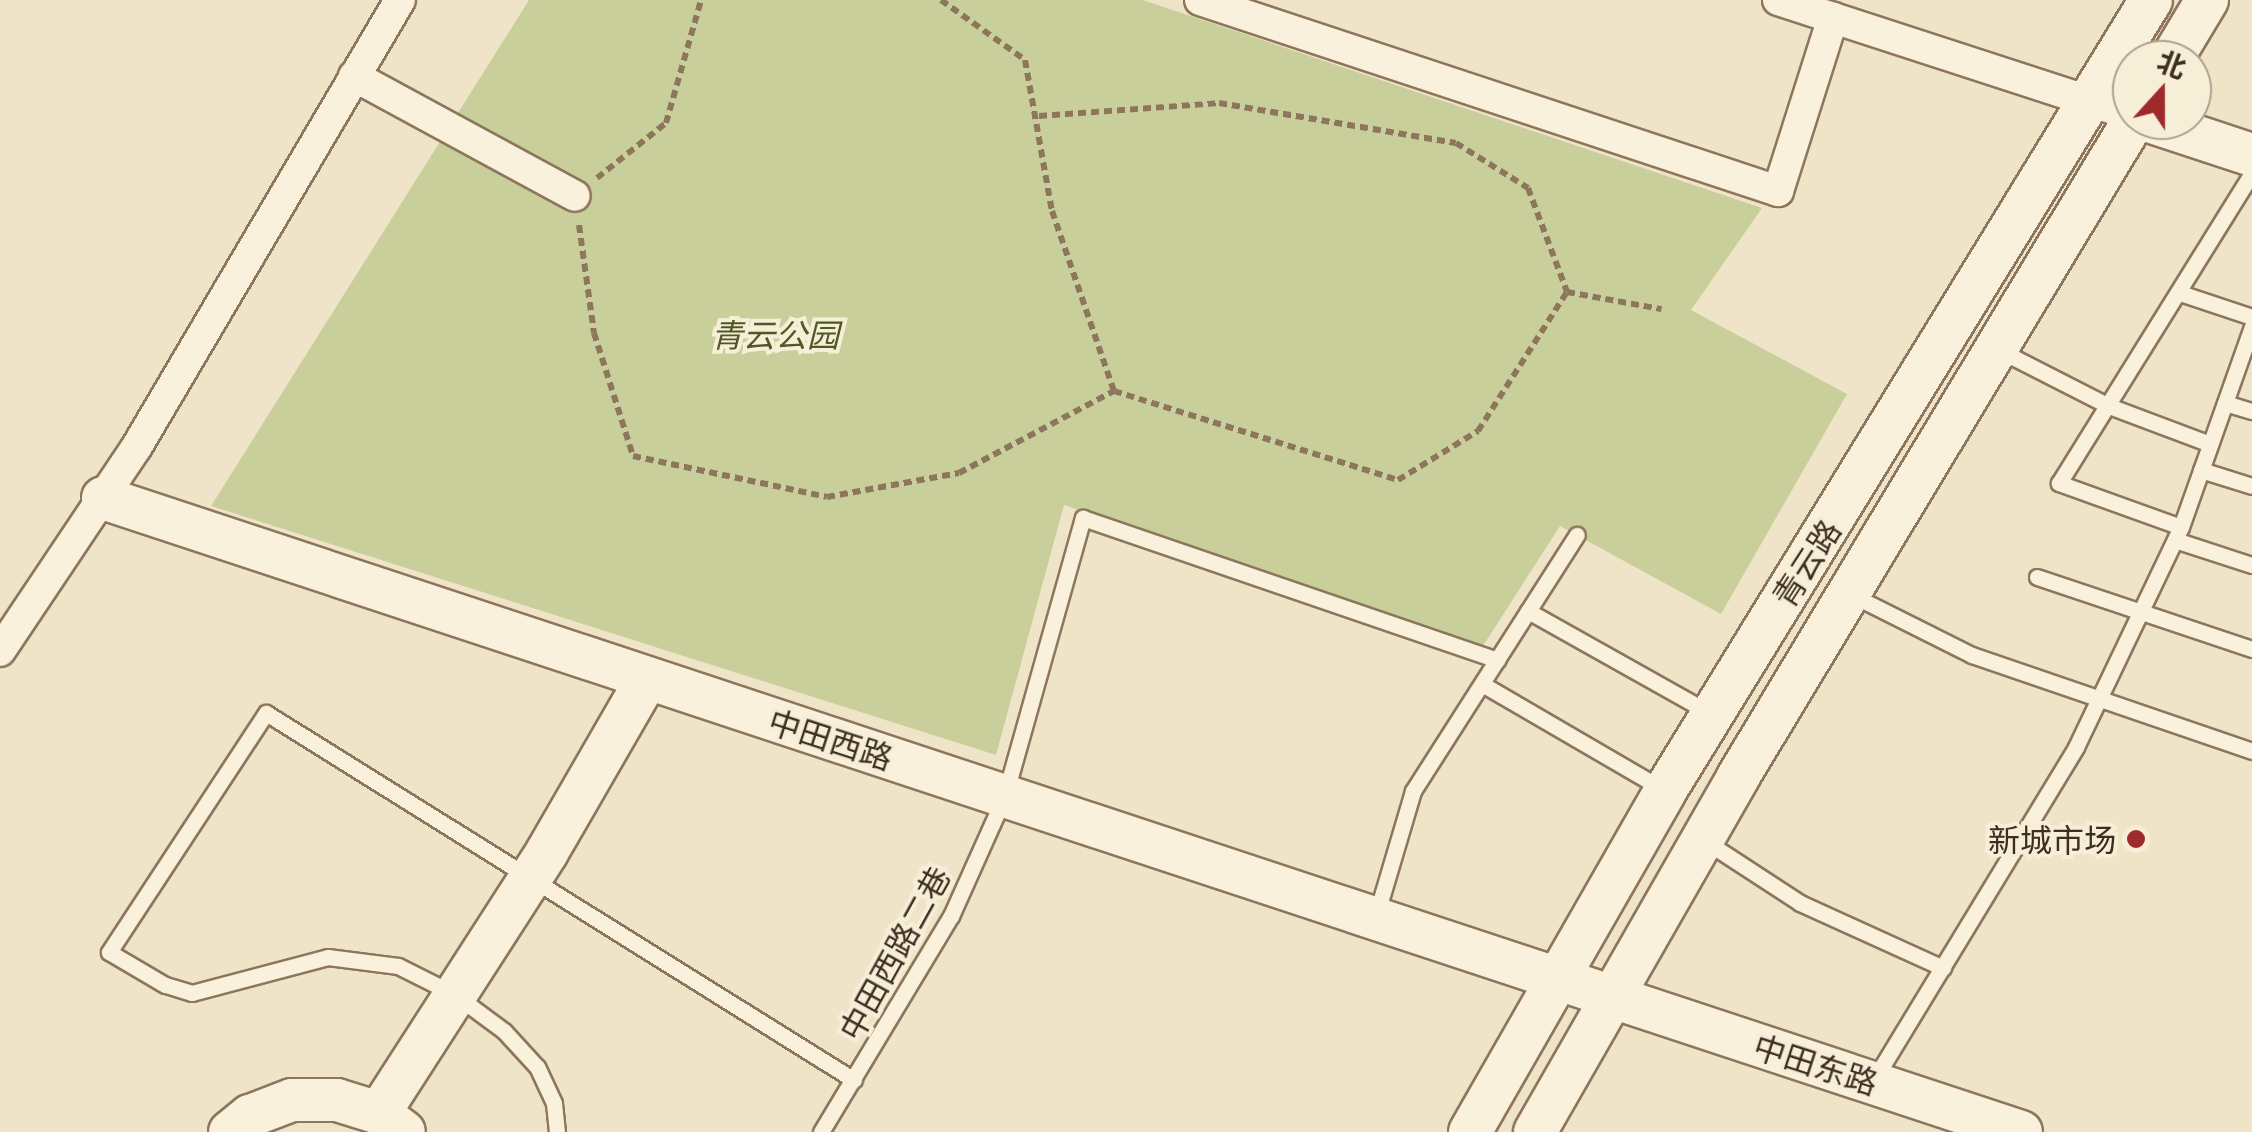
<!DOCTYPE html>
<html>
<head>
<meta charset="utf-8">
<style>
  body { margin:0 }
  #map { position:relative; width:2252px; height:1132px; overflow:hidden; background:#f0e4c8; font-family:"Playfair Display","Noto Sans SC",serif }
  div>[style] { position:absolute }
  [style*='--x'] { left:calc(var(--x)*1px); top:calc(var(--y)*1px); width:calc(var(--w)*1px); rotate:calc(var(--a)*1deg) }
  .green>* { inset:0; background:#c9cf9b }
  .path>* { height:6px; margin-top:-3px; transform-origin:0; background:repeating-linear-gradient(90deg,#8d765c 0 8px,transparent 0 13px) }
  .roads { filter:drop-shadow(2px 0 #8d765c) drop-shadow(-2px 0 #8d765c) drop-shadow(0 2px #8d765c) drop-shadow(0 -2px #8d765c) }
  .lane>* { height:15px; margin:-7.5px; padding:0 7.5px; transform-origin:7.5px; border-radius:7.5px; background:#faf1dc }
  .street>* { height:30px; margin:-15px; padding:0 15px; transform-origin:15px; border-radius:15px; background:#faf1dc }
  .secondary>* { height:42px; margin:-21px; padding:0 21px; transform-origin:21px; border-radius:21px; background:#faf1dc }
  .dots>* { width:28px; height:28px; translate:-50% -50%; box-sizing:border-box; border:5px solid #f7eed8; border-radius:50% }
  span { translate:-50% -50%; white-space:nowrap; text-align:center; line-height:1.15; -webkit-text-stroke:8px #f7eed8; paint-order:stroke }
  .park-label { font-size:32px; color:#4d5a26; font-style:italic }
  .street-label { font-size:32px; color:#3d2e20 }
  .poi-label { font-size:32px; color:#3d2e20 }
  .right { translate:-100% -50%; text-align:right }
  .north { position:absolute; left:2112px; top:40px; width:100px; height:100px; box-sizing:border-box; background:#f7eed8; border:2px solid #ada18e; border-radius:50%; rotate:21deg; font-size:28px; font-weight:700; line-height:40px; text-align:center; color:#3d2e20 }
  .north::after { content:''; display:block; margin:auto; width:35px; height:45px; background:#9e2a2b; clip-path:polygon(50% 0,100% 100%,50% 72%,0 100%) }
</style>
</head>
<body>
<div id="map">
  <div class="green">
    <div style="clip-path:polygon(529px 0,1143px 0,1762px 208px,1691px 310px,1847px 394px,1721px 614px,1560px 526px,1481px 649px,1064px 505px,996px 755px,211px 506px)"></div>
  </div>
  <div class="path">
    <div style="--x:941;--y:0;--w:103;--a:35.5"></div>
    <div style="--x:1025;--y:60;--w:153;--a:79.9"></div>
    <div style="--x:1052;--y:211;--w:190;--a:71"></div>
    <div style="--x:1039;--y:116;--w:180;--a:-4.1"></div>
    <div style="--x:1219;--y:103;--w:240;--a:9.6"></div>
    <div style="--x:1456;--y:143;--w:85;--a:32"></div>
    <div style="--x:1528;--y:188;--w:111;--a:69.4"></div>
    <div style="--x:597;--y:178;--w:88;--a:-38.6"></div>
    <div style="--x:666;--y:123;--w:128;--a:-74.1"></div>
    <div style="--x:579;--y:225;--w:109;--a:82.1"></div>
    <div style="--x:594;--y:333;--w:129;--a:72.4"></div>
    <div style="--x:633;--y:456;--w:198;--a:11.9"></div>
    <div style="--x:827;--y:497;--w:134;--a:-10.3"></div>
    <div style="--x:959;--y:473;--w:175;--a:-27.9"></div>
    <div style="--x:1114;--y:391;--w:298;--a:17.4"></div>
    <div style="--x:1398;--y:480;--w:94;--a:-31.5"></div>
    <div style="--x:1478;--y:431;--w:165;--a:-57.4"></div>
    <div style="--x:1567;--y:292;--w:96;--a:10.3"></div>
  </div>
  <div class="roads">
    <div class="lane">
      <div style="--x:2180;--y:293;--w:76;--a:18.4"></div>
      <div style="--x:1999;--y:350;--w:123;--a:27"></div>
      <div style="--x:2109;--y:406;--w:108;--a:20.6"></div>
      <div style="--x:2225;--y:403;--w:28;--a:17"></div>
      <div style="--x:2201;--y:470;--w:53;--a:17.4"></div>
      <div style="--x:2181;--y:527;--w:213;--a:-70.5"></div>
      <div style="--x:2175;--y:540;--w:81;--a:18"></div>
      <div style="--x:2037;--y:577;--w:227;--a:18.5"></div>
      <div style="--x:1852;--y:595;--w:134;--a:26.6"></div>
      <div style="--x:1972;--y:655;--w:296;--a:18.9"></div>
      <div style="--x:1528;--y:611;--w:206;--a:29.3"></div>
      <div style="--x:1482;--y:684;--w:211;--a:30.2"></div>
      <div style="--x:1705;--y:841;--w:113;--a:33.1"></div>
      <div style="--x:1800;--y:903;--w:157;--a:24.4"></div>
      <div style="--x:1376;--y:916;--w:130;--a:-73.5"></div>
      <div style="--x:1413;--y:791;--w:304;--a:-57.4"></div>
      <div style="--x:1875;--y:1078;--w:387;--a:-58.7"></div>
      <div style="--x:2076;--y:747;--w:244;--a:-64.5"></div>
      <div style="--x:2181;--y:527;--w:130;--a:-160.2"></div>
      <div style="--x:2059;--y:483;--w:365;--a:-58.1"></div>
      <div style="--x:557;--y:1132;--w:29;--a:-96"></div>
      <div style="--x:554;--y:1103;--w:40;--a:-115"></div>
      <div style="--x:537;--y:1067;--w:49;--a:-132.5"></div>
      <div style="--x:504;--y:1031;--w:62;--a:-143.5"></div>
      <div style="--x:454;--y:994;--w:63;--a:-153.4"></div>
      <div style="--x:398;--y:966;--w:71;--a:-172.7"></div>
      <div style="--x:328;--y:957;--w:141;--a:165.2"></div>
      <div style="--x:192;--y:993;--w:28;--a:-163"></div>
      <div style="--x:165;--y:985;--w:65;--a:-149.5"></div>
      <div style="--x:109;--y:952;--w:286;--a:-56.7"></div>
      <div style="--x:266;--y:713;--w:693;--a:31.97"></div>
      <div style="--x:821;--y:1132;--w:252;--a:-59"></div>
      <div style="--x:951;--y:916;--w:133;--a:-65.9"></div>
      <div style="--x:1005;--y:795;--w:288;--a:-74.3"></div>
      <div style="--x:1083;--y:518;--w:438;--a:18.9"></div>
    </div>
    <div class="street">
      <div style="--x:1200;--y:0;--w:609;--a:18.29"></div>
      <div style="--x:1778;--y:191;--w:182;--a:-72.4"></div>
      <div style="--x:1778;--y:0;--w:372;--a:18"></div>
      <div style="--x:354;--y:76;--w:251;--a:28.5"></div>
      <div style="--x:0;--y:651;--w:244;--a:-56.2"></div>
      <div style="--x:136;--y:448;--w:520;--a:-59.49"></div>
    </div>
    <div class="secondary">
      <div style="--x:2171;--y:60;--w:70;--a:-59"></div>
      <div style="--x:2146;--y:120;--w:112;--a:18.3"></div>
      <div style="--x:103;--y:498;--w:2020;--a:18.29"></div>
      <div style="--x:379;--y:1113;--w:310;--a:-57.2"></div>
      <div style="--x:547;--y:852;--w:200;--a:-60"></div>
      <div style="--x:230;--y:1132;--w:26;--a:-39"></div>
      <div style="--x:250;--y:1116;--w:45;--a:-20.9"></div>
      <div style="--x:292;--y:1100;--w:45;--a:0"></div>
      <div style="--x:337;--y:1100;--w:44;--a:17.2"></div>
      <div style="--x:379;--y:1113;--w:31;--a:37"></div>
      <div style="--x:1470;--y:1132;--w:393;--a:-60.2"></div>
      <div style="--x:1665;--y:791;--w:928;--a:-58.43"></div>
      <div style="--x:1535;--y:1132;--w:409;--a:-60.2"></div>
      <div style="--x:1738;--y:777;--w:767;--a:-58.92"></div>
    </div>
  </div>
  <div class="dots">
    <div style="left:2136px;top:839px;background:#9e2a2b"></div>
  </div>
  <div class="park-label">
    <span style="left:775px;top:334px">青云公园</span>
  </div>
  <div class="street-label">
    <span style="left:1806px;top:563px;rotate:-57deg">青云路</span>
    <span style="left:831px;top:739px;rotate:18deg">中田西路</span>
    <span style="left:894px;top:953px;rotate:-61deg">中田西路二巷</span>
    <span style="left:1816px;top:1064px;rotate:18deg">中田东路</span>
  </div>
  <div class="poi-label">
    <span class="right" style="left:2116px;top:839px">新城市场</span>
  </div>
  <div class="north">北</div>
</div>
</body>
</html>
